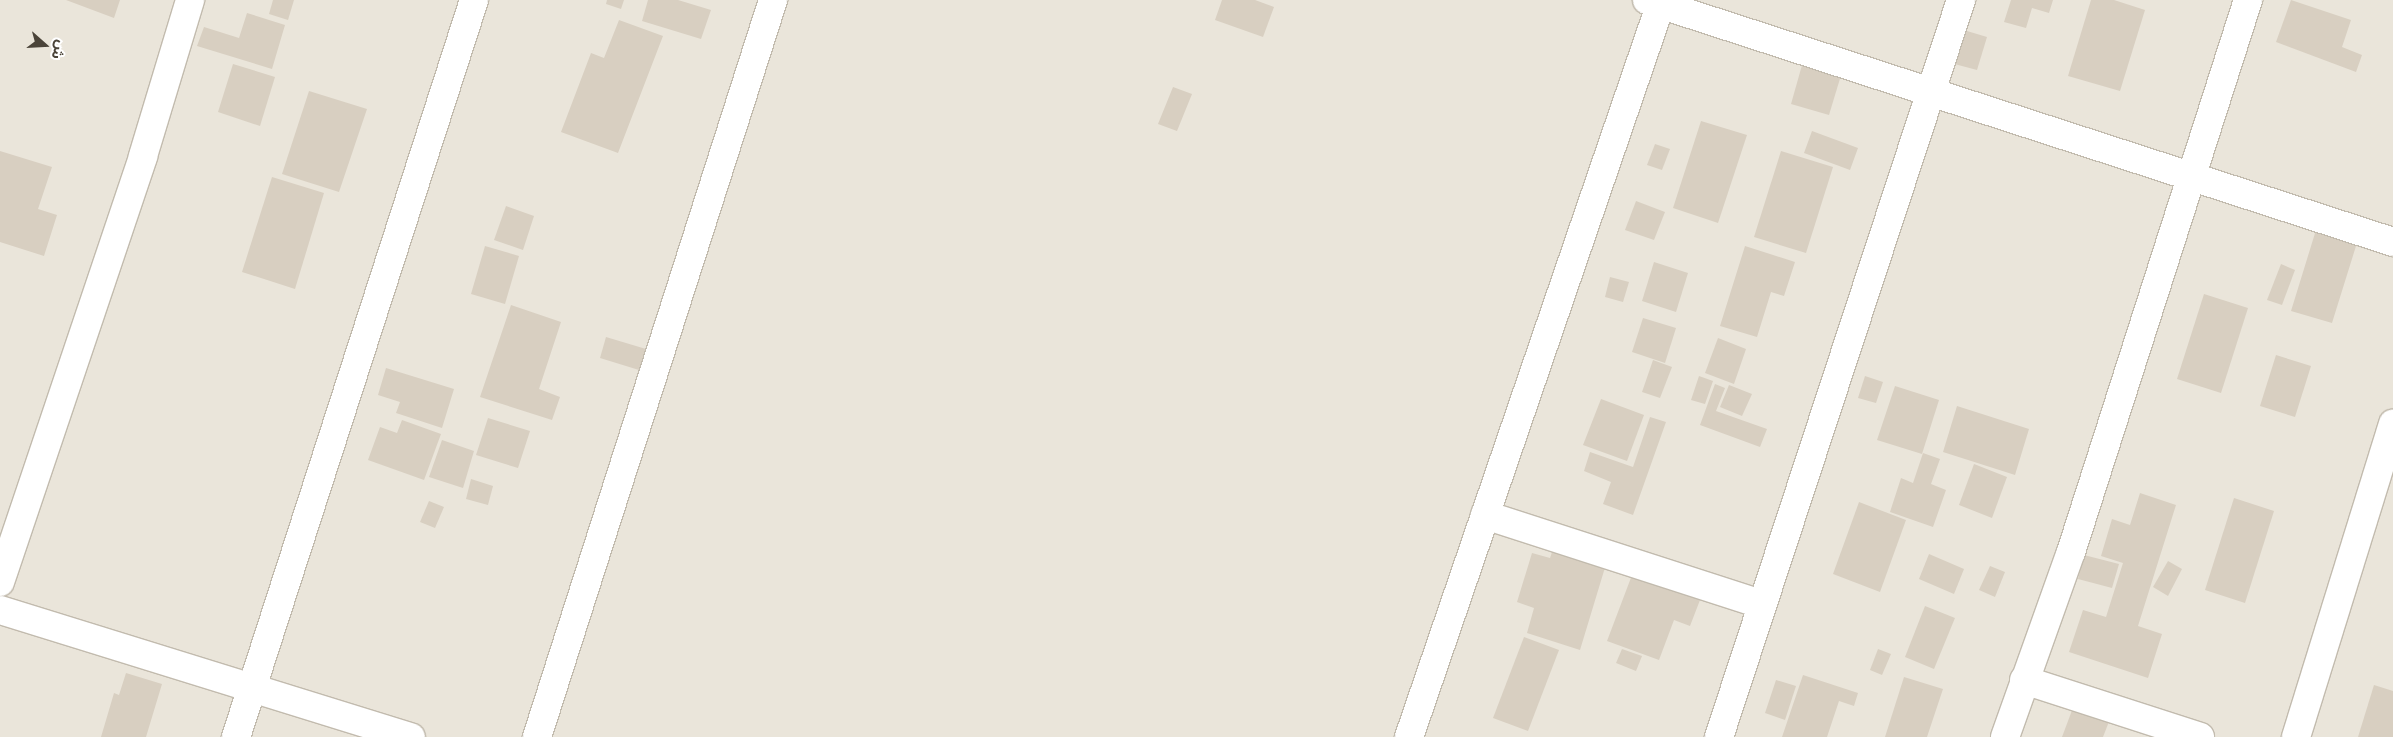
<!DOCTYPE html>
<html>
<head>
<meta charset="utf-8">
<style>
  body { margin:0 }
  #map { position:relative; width:2393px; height:737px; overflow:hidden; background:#f6f3ec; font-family:"Archivo Narrow","Noto Sans Arabic",sans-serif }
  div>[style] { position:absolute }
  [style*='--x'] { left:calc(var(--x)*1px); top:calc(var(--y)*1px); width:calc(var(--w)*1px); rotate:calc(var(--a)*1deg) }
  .residential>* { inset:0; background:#eae5da }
  .building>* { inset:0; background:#d8cfc1 }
  .roads { filter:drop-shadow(1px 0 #c2bbae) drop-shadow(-1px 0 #c2bbae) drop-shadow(0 1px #c2bbae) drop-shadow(0 -1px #c2bbae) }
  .minor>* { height:28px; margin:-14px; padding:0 14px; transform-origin:14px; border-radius:14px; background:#fff }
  span { translate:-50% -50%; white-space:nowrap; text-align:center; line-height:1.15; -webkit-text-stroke:4px #fff; paint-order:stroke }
  .north { position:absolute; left:20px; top:20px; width:50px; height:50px; -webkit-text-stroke:4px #fff; paint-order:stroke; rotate:109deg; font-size:14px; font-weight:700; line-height:20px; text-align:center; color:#4b4439 }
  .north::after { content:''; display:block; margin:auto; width:18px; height:22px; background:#4b4439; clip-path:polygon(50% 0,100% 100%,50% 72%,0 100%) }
</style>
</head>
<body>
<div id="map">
  <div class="residential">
    <div style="clip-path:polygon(0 0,2393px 0,2393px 737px,0 737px)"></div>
  </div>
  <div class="building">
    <div style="clip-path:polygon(66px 0,120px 0,114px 18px)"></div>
    <div style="clip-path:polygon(273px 0,294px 0,288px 20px,269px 14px)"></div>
    <div style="clip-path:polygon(607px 0,624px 0,621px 9px,606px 4px)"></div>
    <div style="clip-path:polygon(648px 0,678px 0,711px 10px,701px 39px,642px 21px)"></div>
    <div style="clip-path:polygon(1222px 0,1255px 0,1274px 7px,1263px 37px,1215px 20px)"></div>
    <div style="clip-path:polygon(2011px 0,2053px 0,2049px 13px,2032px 8px,2026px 28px,2004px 22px)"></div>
    <div style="clip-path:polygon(2091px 0,2114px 0,2145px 10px,2120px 91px,2068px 76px)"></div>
    <div style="clip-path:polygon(2291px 0,2351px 20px,2342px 47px,2362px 55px,2356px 72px,2276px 42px)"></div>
    <div style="clip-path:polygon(247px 13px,285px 25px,272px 69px,197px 46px,204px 27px,239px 38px)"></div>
    <div style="clip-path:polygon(619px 20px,663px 36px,618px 153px,561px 132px,591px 53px,604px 58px)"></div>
    <div style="clip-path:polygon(1957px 28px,1987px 37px,1977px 70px,1947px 62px)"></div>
    <div style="clip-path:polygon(1806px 51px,1845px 62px,1829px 115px,1791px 104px)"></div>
    <div style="clip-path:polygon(233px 64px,275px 77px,260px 126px,218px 112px)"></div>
    <div style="clip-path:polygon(1173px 87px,1192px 94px,1177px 131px,1158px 124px)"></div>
    <div style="clip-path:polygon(309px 91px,367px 109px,339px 192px,282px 174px)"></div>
    <div style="clip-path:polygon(1701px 121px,1747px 135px,1718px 223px,1673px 208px)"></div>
    <div style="clip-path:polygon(1812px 131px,1858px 148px,1850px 170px,1804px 153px)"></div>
    <div style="clip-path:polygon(1655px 144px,1670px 149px,1662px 170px,1647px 165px)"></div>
    <div style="clip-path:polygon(0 151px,52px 167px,38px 209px,57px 215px,44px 256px,0 242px)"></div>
    <div style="clip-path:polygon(1781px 151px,1833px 167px,1806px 253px,1754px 237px)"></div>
    <div style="clip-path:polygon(272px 177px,324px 193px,295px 289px,242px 272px)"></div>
    <div style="clip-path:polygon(1636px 201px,1665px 212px,1654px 240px,1625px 230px)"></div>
    <div style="clip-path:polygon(506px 206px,534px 216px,523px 250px,494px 240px)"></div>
    <div style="clip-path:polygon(2320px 217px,2387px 237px,2382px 254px,2356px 246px,2332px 323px,2291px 311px)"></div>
    <div style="clip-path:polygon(485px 246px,519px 256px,505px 304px,471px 294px)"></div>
    <div style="clip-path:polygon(1745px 246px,1795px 262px,1784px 296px,1771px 292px,1757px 337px,1720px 326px)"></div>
    <div style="clip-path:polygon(1654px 262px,1688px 273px,1676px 312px,1642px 301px)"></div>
    <div style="clip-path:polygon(2281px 264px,2295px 270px,2282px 305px,2267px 300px)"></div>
    <div style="clip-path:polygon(1610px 277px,1629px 282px,1623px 302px,1605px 297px)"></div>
    <div style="clip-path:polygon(2204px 294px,2248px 308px,2221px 393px,2177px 379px)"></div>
    <div style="clip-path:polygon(511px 305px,561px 322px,539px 389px,560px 397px,552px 420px,480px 397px)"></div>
    <div style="clip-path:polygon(1643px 318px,1676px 328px,1665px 363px,1632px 352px)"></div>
    <div style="clip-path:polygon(606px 337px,646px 349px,639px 370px,600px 358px)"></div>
    <div style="clip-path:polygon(1718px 338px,1746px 349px,1734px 384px,1705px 373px)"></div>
    <div style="clip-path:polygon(2276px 355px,2311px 366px,2295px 417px,2260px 406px)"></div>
    <div style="clip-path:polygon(1653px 360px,1672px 367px,1660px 398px,1642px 392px)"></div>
    <div style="clip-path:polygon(386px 368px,454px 389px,442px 428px,396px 413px,400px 402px,378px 395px)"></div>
    <div style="clip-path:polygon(1699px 376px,1713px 381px,1705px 404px,1691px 400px)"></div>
    <div style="clip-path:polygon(1865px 376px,1883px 382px,1876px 403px,1858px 398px)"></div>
    <div style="clip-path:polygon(1715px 384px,1725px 388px,1716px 411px,1767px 429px,1760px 447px,1700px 425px)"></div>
    <div style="clip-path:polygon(1729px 385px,1752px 394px,1742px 416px,1720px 407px)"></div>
    <div style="clip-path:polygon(1895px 386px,1939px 400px,1922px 454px,1877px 440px)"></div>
    <div style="clip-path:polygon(1601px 399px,1644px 415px,1627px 461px,1583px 445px)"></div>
    <div style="clip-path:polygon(1957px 406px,2029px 429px,2015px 475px,1943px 452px)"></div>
    <div style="clip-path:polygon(1650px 417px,1666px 422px,1633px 515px,1603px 504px,1611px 482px,1584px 471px,1590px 452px,1633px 467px)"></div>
    <div style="clip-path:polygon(488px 418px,530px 431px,518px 468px,476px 455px)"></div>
    <div style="clip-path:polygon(402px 420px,441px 434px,424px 480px,368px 460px,380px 427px,397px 433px)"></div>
    <div style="clip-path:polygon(442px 440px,474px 451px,463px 488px,429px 477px)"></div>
    <div style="clip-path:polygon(1923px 453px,1940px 459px,1931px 484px,1946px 490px,1933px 527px,1890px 512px,1901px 478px,1913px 483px)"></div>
    <div style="clip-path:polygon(1974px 464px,2007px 477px,1992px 518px,1959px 505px)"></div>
    <div style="clip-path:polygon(471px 479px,493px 486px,488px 505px,466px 499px)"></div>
    <div style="clip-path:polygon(2140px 493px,2176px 505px,2138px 626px,2162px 634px,2148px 678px,2069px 652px,2083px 610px,2106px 617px,2123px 563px,2101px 556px,2112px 519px,2130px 525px)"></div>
    <div style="clip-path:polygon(2234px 498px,2274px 511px,2245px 603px,2205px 590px)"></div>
    <div style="clip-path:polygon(429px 501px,444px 507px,435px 528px,420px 522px)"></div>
    <div style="clip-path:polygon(1859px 502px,1906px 520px,1880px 592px,1833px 574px)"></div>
    <div style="clip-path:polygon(1558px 535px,1610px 551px,1580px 650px,1527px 633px,1534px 608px,1517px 602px,1532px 553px,1550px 558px)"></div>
    <div style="clip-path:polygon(1929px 554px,1964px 569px,1954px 594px,1919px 579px)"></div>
    <div style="clip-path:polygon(2084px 555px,2119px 564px,2112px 588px,2078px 579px)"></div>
    <div style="clip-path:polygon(2168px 561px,2182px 569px,2168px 596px,2153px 587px)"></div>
    <div style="clip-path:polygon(1990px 566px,2005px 572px,1995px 597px,1979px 590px)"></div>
    <div style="clip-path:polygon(1632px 575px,1700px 600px,1690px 626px,1674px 620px,1659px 660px,1607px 641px)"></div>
    <div style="clip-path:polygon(1925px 606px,1955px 618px,1934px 669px,1905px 657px)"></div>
    <div style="clip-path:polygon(1524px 637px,1559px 650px,1528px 731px,1493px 718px)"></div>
    <div style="clip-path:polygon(1622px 649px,1642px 656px,1636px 671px,1616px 663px)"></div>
    <div style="clip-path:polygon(1878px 649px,1891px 654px,1882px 675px,1870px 670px)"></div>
    <div style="clip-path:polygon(126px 673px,162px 684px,146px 737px,101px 737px,114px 693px,119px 695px)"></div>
    <div style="clip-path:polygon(1803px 675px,1858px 693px,1854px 706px,1839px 701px,1827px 737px,1782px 737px)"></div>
    <div style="clip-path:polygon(1904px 677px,1943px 689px,1927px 737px,1885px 737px)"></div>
    <div style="clip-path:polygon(1776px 680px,1796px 686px,1785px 720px,1765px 713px)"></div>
    <div style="clip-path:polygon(2374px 685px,2393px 691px,2393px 737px,2358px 737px)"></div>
    <div style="clip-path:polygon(2074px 705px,2110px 719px,2103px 737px,2062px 737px)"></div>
  </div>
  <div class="roads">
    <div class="minor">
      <div style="--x:1647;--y:0;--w:784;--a:17.97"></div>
      <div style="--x:1485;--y:515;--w:290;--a:17.9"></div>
      <div style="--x:0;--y:582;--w:449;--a:-71.4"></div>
      <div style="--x:143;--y:156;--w:163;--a:-73.2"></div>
      <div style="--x:0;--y:610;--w:430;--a:17.2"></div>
      <div style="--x:2024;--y:680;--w:185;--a:17.9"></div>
      <div style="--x:236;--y:737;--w:774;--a:-72.1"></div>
      <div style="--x:537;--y:737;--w:774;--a:-72.24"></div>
      <div style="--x:1409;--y:737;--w:779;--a:-71.05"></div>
      <div style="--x:1719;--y:737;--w:776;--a:-71.82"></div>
      <div style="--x:2005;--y:737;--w:196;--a:-70.4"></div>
      <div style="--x:2071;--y:552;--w:580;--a:-72.22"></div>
      <div style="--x:2296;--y:737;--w:328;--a:-72.8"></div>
    </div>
  </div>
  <div class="north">ش</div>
</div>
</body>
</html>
